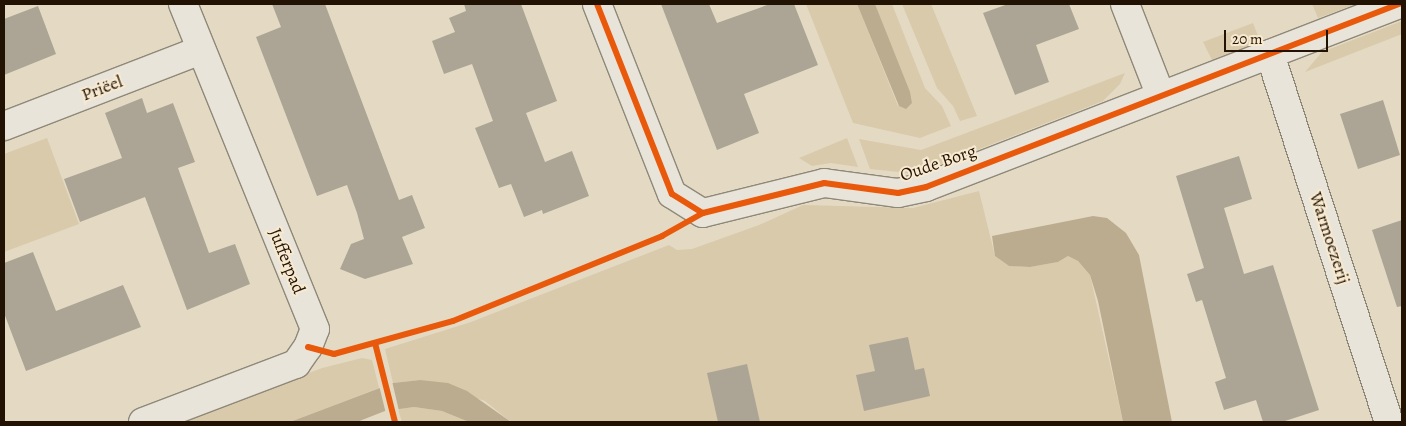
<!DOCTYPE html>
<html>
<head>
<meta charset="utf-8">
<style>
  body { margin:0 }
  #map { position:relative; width:1406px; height:426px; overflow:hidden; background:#e4dac3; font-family:Alegreya,serif }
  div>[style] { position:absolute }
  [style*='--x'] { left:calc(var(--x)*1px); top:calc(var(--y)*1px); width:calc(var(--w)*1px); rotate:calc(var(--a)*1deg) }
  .green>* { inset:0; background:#d8caab }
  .water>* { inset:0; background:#bcac8f }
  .pier>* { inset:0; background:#e4dac3 }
  .building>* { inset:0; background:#aca595 }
  .roads { filter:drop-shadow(1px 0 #8f8879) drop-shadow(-1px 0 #8f8879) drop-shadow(0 1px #8f8879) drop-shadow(0 -1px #8f8879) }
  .minor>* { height:28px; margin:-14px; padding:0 14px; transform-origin:14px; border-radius:14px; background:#e9e4d9 }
  .cycleway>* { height:6px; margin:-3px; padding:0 3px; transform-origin:3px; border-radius:3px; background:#e8590c }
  span { translate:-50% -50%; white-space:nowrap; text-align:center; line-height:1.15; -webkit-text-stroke:4px #f7ead0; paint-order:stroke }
  .street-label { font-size:18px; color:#221204 }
  .frame { position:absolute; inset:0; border:5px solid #221204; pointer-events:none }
  .scale { position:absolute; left:1224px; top:30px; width:104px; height:22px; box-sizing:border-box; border:2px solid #221204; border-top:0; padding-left:6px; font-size:15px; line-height:18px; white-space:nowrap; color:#221204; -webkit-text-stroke:4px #f7ead0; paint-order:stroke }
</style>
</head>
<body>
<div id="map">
  <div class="green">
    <div style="clip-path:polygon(806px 4px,857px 4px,898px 106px,912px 103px,875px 4px,892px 4px,925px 88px,942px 106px,951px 126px,920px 138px,853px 123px)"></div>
    <div style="clip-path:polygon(902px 4px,931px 4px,977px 116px,960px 121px,953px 106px,937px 88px)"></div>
    <div style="clip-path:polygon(1312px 4px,1356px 4px,1318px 18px)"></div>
    <div style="clip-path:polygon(1402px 21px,1402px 34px,1305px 72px,1322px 52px)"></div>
    <div style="clip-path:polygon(1253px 23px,1260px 41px,1212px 60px,1203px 42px)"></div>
    <div style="clip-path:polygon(1125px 73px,1120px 84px,1103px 101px,930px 168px,908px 173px,870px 169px,859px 139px,921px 150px)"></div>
    <div style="clip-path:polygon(47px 138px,79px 224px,4px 252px,4px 154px)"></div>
    <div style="clip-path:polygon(847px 138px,858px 167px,831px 163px,812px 166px,799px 158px)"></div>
    <div style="clip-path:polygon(979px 191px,995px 256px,1009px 266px,1030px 267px,1058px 262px,1068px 256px,1078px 261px,1090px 275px,1123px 422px,511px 422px,485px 401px,420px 380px,393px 383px,385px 349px,471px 322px,669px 245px,677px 250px,692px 249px,759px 225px,803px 205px,913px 208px)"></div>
    <div style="clip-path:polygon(362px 358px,372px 360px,379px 388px,290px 422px,180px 422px,322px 368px)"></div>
    <div style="clip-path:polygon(414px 407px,442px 411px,469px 422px,402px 422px,398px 409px)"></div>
  </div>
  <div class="water">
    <div style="clip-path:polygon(857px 4px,875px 4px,910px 92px,912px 103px,906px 109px,899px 106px)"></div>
    <div style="clip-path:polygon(1093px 216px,1107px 218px,1126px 233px,1139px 255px,1172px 422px,1123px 422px,1098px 301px,1090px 275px,1078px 261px,1068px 256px,1058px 262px,1030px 267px,1009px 266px,995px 256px,992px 236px)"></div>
    <div style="clip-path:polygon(420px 380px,448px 383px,467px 391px,511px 422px,469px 422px,442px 411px,414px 407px,385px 411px,357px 422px,290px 422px,393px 383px)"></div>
  </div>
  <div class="pier">
    <div style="clip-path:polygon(392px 381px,399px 411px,386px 414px,379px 385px)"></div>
  </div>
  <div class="building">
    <div style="clip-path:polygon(272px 4px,325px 4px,399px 200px,412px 195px,425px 228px,402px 237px,413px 264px,365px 279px,340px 269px,351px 244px,364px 239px,357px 213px,347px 185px,317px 196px,256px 37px,281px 27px)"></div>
    <div style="clip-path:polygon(464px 4px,521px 4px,557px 101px,526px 113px,545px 162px,572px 151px,589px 196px,543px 214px,542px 210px,524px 217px,511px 184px,499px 188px,475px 128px,493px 121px,472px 64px,444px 74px,432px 41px,455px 32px,449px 18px,466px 11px)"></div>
    <div style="clip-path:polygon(661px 4px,709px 4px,717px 23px,770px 4px,794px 4px,818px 65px,744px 94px,759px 133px,717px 150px)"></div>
    <div style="clip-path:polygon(1008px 4px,1069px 4px,1079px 29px,1036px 45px,1049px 82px,1015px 95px,983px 13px)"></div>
    <div style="clip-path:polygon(38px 6px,56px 54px,4px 75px,4px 19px)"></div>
    <div style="clip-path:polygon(142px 98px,147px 113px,173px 103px,195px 162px,178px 168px,209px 253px,235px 244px,250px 284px,187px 310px,145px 197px,80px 222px,64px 179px,122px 158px,105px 113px)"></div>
    <div style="clip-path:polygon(1383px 100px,1400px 155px,1358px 169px,1340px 114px)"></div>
    <div style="clip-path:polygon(1239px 156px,1252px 199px,1224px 208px,1244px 274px,1273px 265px,1319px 410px,1282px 422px,1263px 422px,1256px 400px,1224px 410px,1215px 382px,1226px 378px,1202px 300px,1196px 302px,1187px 274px,1204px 268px,1176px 176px)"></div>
    <div style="clip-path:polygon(1402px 220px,1402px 306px,1397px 307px,1372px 230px)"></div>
    <div style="clip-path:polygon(33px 252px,56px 311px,123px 285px,141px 327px,26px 371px,4px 313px,4px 263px)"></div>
    <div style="clip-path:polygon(908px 337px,915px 370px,924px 368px,930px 396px,864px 411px,856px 375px,875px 371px,869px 345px)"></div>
    <div style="clip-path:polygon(747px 364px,760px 422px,718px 422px,707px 373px)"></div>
  </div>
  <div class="roads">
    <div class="minor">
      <div style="--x:597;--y:4;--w:204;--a:68.5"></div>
      <div style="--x:672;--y:194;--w:36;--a:32"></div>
      <div style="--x:703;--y:213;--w:125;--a:-13.9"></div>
      <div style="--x:824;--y:183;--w:75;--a:7.7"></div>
      <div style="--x:898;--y:193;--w:29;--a:-12"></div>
      <div style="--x:926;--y:187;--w:507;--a:-21.15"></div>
      <div style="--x:1125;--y:4;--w:97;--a:68.7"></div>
      <div style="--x:1270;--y:54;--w:387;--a:72.1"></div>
      <div style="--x:4;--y:126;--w:211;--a:-21.1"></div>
      <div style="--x:143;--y:422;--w:164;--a:-20.8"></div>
      <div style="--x:296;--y:364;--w:21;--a:-55"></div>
      <div style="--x:308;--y:347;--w:19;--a:-69"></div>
      <div style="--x:315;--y:329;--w:351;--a:-112.1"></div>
    </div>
  </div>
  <div class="cycleway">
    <div style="--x:597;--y:4;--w:204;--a:68.5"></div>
    <div style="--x:672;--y:194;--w:36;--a:32"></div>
    <div style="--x:703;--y:213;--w:125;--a:-13.9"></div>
    <div style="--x:824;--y:183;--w:75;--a:7.7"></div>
    <div style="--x:898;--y:193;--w:29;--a:-12"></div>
    <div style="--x:926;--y:187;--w:507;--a:-21.15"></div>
    <div style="--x:375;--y:343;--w:81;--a:75.8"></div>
    <div style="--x:308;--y:347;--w:27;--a:15"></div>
    <div style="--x:334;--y:354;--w:123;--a:-15.5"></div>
    <div style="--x:453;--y:321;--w:226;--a:-22.1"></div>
    <div style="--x:662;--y:236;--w:47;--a:-29.3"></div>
  </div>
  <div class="street-label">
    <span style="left:102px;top:88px;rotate:-21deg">Priëel</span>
    <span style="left:938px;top:163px;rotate:-19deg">Oude Borg</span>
    <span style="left:1330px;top:238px;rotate:72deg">Warmoezerij</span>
    <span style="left:287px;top:261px;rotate:68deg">Jufferpad</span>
  </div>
  <div class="frame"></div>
  <div class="scale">20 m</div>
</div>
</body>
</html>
